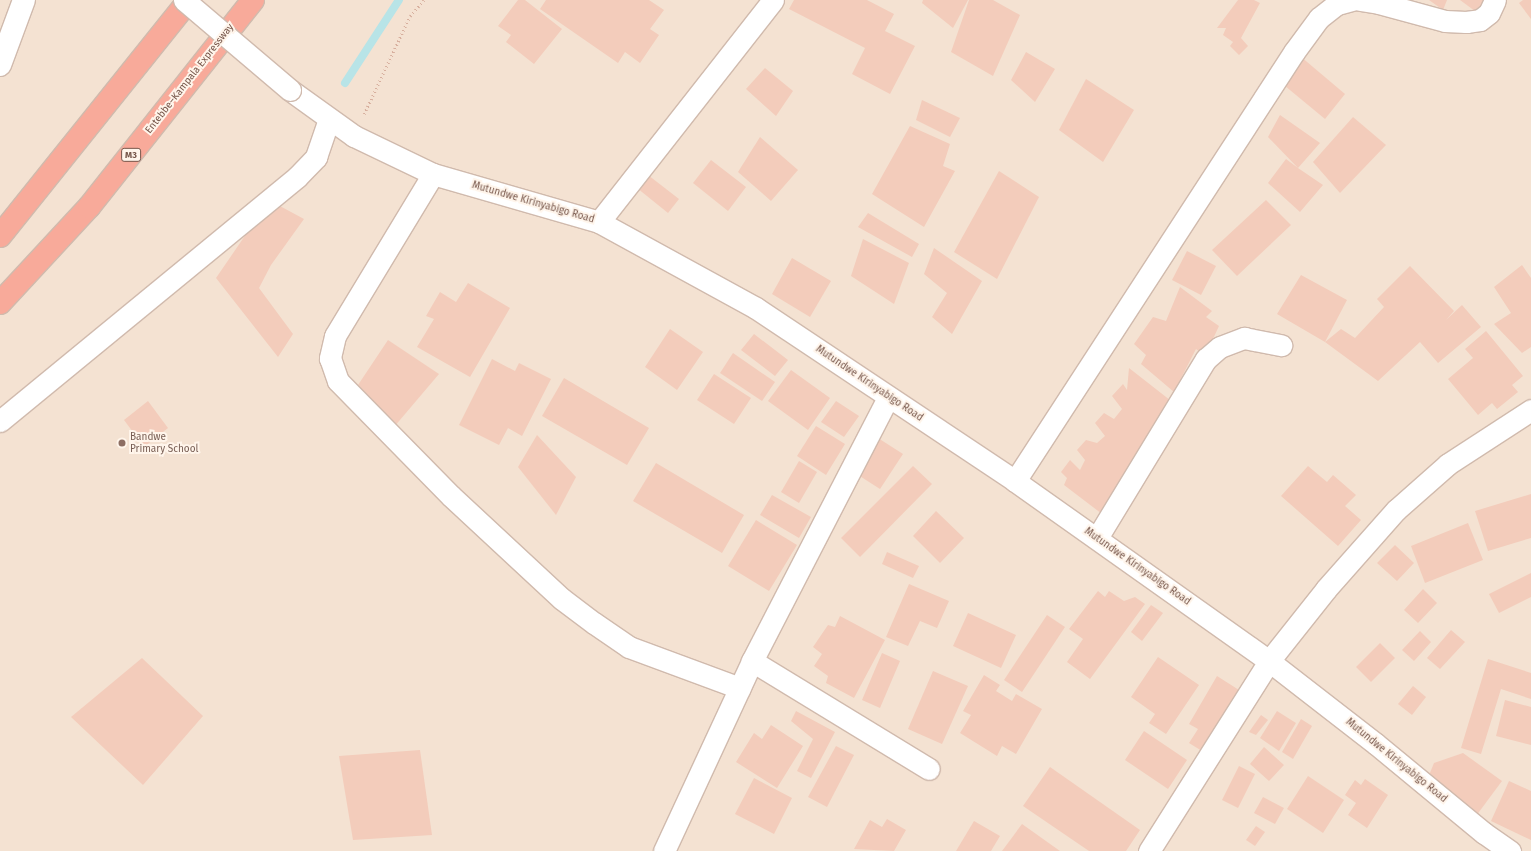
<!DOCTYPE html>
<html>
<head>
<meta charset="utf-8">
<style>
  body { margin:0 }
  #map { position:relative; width:1531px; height:851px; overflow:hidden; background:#fdf1e4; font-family:"Fira Sans",sans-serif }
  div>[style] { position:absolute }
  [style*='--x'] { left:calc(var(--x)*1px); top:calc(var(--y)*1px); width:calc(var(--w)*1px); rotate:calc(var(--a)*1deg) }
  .residential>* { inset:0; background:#f4e2d2 }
  .stream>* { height:8px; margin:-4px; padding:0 4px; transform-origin:4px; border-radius:4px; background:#b8e4e7 }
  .building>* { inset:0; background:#f3ccbb }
  .path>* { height:2.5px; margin-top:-1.25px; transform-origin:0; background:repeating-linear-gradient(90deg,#d7af9e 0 1px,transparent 0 4px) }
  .roads { filter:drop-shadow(1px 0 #d0baad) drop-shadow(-1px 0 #d0baad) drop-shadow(0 1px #d0baad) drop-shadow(0 -1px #d0baad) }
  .street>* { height:21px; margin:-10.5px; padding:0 10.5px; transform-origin:10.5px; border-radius:10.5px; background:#fff }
  .secondary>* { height:22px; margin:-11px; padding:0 11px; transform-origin:11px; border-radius:11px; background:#fff }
  .highway>* { height:22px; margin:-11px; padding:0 11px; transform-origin:11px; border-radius:11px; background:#f8aa9a }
  .bridges { filter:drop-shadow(1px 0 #d0baad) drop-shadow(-1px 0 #d0baad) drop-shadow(0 1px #d0baad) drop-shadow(0 -1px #d0baad) }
  .street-bridge>* { height:21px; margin:-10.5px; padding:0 10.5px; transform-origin:10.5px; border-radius:10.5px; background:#fff }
  .dots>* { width:11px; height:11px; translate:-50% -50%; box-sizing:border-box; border:2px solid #fff5eb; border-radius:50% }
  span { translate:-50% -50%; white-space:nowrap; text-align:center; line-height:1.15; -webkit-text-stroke:4px #fff5eb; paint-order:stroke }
  .shield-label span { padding:1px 3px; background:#fff5eb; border:1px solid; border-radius:3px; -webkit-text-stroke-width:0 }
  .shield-label { font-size:9px; color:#765549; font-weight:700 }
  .street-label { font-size:10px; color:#765549 }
  .education-label { font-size:10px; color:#785e54 }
  .left { translate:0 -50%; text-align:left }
</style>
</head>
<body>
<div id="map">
  <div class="residential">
    <div style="clip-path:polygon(0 0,1531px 0,1531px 851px,0 851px)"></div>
  </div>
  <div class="stream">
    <div style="--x:345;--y:83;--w:99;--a:-57"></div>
  </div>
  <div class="building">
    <div style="clip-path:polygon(518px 0,525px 0,562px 29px,534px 64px,506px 42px,511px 35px,498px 26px)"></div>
    <div style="clip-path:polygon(546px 0,649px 0,664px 10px,650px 29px,659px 35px,640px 63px,625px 52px,618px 63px,540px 9px)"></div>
    <div style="clip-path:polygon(794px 0,867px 0,894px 14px,885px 31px,915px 46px,890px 94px,852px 74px,865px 48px,789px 9px)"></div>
    <div style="clip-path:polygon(923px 0,968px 0,953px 28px,922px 3px)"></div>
    <div style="clip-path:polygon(969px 0,993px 0,1020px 15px,993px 76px,951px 52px)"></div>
    <div style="clip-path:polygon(1238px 0,1254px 0,1260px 3px,1241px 38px,1248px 46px,1239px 55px,1230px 46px,1233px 42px,1223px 35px,1226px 28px,1217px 28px)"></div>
    <div style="clip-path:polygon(1429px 0,1447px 0,1443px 10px)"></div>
    <div style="clip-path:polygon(1460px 0,1484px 0,1479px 14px)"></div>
    <div style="clip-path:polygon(1523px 0,1531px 0,1531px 19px,1519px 3px)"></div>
    <div style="clip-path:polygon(1026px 52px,1055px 69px,1035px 102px,1011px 80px)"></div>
    <div style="clip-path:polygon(1300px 56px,1345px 94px,1325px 119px,1279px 81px)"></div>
    <div style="clip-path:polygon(765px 68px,793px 91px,776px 116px,746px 89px)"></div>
    <div style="clip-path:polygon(1086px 79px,1134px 110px,1103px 162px,1059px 130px)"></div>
    <div style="clip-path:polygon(922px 100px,960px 118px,950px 137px,916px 120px)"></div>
    <div style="clip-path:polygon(1280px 115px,1320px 143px,1298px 168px,1323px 185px,1300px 212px,1268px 183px,1286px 159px,1298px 168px,1268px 137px)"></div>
    <div style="clip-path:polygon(1353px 117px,1386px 145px,1340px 193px,1313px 162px)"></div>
    <div style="clip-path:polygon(910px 126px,950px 144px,943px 166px,955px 171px,924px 227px,872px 194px)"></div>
    <div style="clip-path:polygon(760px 137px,798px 170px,771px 201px,738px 172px)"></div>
    <div style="clip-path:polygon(711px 160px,746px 187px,728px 211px,693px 183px)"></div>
    <div style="clip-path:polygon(999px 171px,1039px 197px,997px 279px,954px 252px)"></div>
    <div style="clip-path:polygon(648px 175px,679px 199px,668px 213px,637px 188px)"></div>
    <div style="clip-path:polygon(1266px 200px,1291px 225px,1237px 276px,1212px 250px)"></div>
    <div style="clip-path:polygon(278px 205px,304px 219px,271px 265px,259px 288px,293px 334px,278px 357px,216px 278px,251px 227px)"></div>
    <div style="clip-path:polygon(868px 213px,919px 244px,912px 257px,858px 227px)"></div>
    <div style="clip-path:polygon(863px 239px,909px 263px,894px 304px,851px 276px)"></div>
    <div style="clip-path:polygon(934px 248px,982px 281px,952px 334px,932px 317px,947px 293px,924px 274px)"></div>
    <div style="clip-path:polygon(1187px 251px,1216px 266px,1201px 295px,1172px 280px)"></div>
    <div style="clip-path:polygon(792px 258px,831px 281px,810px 317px,772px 294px)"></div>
    <div style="clip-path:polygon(1522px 265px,1531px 278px,1531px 347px,1522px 353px,1494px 324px,1511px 313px,1494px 287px)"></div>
    <div style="clip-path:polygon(1410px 266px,1454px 311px,1446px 320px,1462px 305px,1481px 327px,1438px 363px,1420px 342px,1378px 381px,1325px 342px,1277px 314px,1301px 275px,1347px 300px,1325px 342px,1341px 329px,1355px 338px,1384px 307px,1377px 299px)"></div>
    <div style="clip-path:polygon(468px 283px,510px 308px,470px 377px,417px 347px,434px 319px,426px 316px,440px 292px,456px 302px)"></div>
    <div style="clip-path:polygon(1180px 287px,1212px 311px,1206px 317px,1219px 326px,1205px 356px,1196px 349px,1174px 392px,1141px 364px,1146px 355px,1134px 344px,1153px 317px,1166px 321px)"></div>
    <div style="clip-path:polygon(670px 329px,703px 352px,677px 390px,645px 367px)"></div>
    <div style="clip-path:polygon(1486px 331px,1523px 376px,1512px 385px,1518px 392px,1497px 409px,1492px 403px,1478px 415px,1448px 379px,1473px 358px,1465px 349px)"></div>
    <div style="clip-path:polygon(754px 334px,788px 360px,775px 376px,741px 350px)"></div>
    <div style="clip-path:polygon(388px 340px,439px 374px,394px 427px,358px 385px)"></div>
    <div style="clip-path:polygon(733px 353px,775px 382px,762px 401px,720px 373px)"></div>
    <div style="clip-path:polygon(492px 359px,515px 371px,519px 363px,551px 379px,522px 436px,508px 428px,499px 445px,459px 425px)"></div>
    <div style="clip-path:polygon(1129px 368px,1175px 404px,1106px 517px,1064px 485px,1067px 478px,1061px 472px,1070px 460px,1080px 470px,1085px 460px,1077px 450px,1086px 440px,1097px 443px,1105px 436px,1095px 423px,1104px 413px,1114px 419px,1122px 409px,1112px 396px,1123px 384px,1127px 390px)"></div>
    <div style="clip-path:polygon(791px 370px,830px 398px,808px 430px,768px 401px)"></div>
    <div style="clip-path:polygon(714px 374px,751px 398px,734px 424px,697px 400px)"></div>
    <div style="clip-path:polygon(564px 378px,649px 428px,627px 465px,542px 416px)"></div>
    <div style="clip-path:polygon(148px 401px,168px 428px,144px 447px,124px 420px)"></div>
    <div style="clip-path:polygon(836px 401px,859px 416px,844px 437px,821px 422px)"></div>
    <div style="clip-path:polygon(816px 426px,845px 444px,826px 475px,797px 456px)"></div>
    <div style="clip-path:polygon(537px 435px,576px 477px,556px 515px,518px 467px)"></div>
    <div style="clip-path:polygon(878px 438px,903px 454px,880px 489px,855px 473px)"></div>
    <div style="clip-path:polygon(799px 461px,817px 472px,799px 503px,781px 492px)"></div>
    <div style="clip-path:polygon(656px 463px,744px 515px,722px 553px,633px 501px)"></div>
    <div style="clip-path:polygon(913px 466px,932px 484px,860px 557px,841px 538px)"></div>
    <div style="clip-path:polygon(1308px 466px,1327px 482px,1333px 475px,1356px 495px,1345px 506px,1361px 520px,1338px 546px,1281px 496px)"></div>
    <div style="clip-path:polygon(1531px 494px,1531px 538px,1488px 551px,1475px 511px)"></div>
    <div style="clip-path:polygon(772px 495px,811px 517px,799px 538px,760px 515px)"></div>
    <div style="clip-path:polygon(936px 511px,964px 538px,940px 563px,913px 536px)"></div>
    <div style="clip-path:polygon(756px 520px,797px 545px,769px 591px,728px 566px)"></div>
    <div style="clip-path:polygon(1468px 523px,1483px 560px,1425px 583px,1411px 546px)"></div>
    <div style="clip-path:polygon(1395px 545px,1414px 563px,1397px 581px,1377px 563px)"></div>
    <div style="clip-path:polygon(887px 552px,919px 566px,913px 578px,882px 564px)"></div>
    <div style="clip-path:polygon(1531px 573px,1531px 597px,1499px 613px,1489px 594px)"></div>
    <div style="clip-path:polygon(909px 584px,949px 601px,937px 628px,920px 621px,908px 646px,886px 637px)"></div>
    <div style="clip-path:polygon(1423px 589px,1437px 603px,1418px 623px,1404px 610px)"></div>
    <div style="clip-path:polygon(1098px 591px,1105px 597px,1109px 591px,1124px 601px,1135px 597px,1145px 604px,1090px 679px,1067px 662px,1083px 639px,1069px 629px)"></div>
    <div style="clip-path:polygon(1151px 605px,1163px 613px,1142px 641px,1131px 632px)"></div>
    <div style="clip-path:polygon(968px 613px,1016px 635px,1001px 668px,953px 646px)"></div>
    <div style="clip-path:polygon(1047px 615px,1065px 627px,1022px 692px,1004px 680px)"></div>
    <div style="clip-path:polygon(840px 616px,885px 640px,854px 698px,826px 683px,828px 676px,814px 666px,822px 654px,813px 647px,828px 625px,835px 627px)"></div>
    <div style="clip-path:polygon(1451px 630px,1465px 642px,1440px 669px,1427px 658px)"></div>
    <div style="clip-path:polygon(1420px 631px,1431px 642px,1414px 661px,1402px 650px)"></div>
    <div style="clip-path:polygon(1380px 643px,1395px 658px,1371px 682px,1356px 667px)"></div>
    <div style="clip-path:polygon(882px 653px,900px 661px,880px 708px,862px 700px)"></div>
    <div style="clip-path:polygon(1158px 657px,1199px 685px,1166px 734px,1149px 723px,1155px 714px,1131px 697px)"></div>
    <div style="clip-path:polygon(142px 658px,203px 716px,143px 785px,71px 717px)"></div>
    <div style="clip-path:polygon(1488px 659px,1531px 673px,1531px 699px,1501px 689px,1481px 754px,1461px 748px)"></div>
    <div style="clip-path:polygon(933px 671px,968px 686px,942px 744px,908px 729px)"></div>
    <div style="clip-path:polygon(984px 675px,1000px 685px,996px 691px,1012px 701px,1016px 694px,1042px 709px,1016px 754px,1002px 746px,997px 756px,960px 733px,971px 715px,963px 711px)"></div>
    <div style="clip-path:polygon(1217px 676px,1239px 690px,1202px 751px,1189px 743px,1198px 729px,1189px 724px)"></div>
    <div style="clip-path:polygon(1413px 686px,1426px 697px,1412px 715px,1398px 704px)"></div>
    <div style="clip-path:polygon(1505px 700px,1531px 707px,1531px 745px,1496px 736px)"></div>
    <div style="clip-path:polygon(796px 711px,835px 732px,811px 778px,797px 771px,813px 739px,791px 721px)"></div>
    <div style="clip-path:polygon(1277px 711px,1296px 723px,1279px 751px,1260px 738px)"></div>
    <div style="clip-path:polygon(1261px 715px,1268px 720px,1256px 735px,1249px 732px)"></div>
    <div style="clip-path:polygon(1301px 719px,1312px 726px,1293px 759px,1282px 752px)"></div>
    <div style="clip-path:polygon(771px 725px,803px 746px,777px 788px,736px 762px,754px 733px,762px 739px)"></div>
    <div style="clip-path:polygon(1144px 731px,1187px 760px,1168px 789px,1125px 760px)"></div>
    <div style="clip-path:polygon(836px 746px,854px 755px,827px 807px,808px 797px)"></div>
    <div style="clip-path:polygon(1264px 747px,1284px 765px,1269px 781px,1250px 764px)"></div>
    <div style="clip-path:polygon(420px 750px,432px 835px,353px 840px,339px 756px)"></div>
    <div style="clip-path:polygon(1463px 753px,1502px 781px,1476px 816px,1427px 780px,1434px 763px)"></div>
    <div style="clip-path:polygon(1239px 766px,1255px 774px,1238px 808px,1222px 800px)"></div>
    <div style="clip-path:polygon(1050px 767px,1140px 830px,1126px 851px,1089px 851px,1023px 806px)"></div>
    <div style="clip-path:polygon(1308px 776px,1344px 800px,1323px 833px,1287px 809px)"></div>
    <div style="clip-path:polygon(754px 778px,792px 798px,774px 834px,735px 814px)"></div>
    <div style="clip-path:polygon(1365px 779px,1388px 795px,1367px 828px,1348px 815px,1356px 803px,1345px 795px,1355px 780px,1361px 785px)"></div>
    <div style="clip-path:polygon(1509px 781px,1531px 791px,1531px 840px,1491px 821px)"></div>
    <div style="clip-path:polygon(1263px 797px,1284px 808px,1275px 824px,1254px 813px)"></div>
    <div style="clip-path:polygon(887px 819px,906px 830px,894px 851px,854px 849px,870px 820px,882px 827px)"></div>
    <div style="clip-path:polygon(974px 821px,1000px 836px,991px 851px,956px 851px)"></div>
    <div style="clip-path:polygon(1022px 824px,1060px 851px,1002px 851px)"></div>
    <div style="clip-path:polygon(1256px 826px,1265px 832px,1255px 846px,1246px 840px)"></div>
  </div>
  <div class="path">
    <div style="--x:364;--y:114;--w:108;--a:-64.9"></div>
    <div style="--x:410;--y:16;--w:21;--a:-49"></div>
  </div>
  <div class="roads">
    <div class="street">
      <div style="--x:1360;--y:0;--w:19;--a:9"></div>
      <div style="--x:1379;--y:3;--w:68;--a:15.3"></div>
      <div style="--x:1445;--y:21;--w:21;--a:3"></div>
      <div style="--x:1466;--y:22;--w:14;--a:-8"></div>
      <div style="--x:1480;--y:20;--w:11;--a:-38"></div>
      <div style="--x:1489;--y:13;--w:14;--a:-65"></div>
      <div style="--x:290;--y:90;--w:79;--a:35.7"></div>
      <div style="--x:354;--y:136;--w:88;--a:25.7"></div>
      <div style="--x:433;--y:174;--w:173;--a:16.1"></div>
      <div style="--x:599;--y:222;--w:179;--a:28.7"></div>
      <div style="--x:756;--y:308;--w:311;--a:33.7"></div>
      <div style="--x:1015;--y:481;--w:311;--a:35.3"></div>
      <div style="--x:1269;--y:661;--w:135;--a:37.8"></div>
      <div style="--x:1376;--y:744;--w:140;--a:39.5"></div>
      <div style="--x:1484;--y:833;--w:32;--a:35"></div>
      <div style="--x:433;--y:174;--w:189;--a:121.2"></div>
      <div style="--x:335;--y:336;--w:23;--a:103"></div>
      <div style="--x:330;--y:358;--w:24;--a:71"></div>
      <div style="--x:338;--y:381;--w:161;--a:45.5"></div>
      <div style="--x:451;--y:496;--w:151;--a:42.9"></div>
      <div style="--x:562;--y:599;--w:40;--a:37"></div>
      <div style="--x:594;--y:623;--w:42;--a:34.4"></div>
      <div style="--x:629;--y:647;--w:118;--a:20.3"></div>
      <div style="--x:599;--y:222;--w:282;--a:-51.9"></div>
      <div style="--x:0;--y:421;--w:384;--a:-39.4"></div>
      <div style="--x:297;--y:177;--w:28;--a:-46"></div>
      <div style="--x:316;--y:157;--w:40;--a:-71.1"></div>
      <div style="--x:1015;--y:481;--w:512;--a:-56.96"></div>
      <div style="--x:1294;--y:52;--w:42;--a:-53.7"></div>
      <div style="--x:1319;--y:18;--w:23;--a:-38"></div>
      <div style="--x:1337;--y:4;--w:16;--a:-15"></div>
      <div style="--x:1097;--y:538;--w:210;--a:-58.7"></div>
      <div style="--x:1206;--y:359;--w:18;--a:-41"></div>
      <div style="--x:1220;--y:347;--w:26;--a:-21"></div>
      <div style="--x:1244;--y:338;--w:38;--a:11"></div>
      <div style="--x:752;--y:661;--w:207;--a:31.4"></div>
      <div style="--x:664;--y:851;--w:209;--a:-65.1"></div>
      <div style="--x:752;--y:661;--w:297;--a:-62.7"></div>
      <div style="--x:1149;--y:851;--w:225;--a:-57.7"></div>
      <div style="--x:1269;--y:661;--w:92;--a:-51.6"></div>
      <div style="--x:1326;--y:589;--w:106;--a:-48.5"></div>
      <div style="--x:1396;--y:510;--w:69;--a:-41.5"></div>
      <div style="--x:1448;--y:464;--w:99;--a:-33"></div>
    </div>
    <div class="secondary">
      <div style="--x:0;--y:65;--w:69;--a:-69.7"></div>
    </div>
    <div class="highway">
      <div style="--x:0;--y:236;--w:302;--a:-51.3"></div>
      <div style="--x:0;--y:303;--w:131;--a:-47.2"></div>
      <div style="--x:89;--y:207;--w:264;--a:-51.6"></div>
    </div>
  </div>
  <div class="bridges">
    <div class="street-bridge">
      <div style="--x:184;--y:0;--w:139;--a:40.3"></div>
    </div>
  </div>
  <div class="dots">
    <div style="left:122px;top:443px;background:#8d6e63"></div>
  </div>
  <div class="shield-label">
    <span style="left:131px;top:155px">M3</span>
  </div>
  <div class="street-label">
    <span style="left:190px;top:79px;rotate:-52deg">Entebbe–Kampala Expressway</span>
    <span style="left:533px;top:203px;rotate:16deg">Mutundwe Kirinyabigo Road</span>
    <span style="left:869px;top:384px;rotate:34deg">Mutundwe Kirinyabigo Road</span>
    <span style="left:1137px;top:567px;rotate:35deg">Mutundwe Kirinyabigo Road</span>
    <span style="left:1396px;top:761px;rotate:39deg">Mutundwe Kirinyabigo Road</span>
  </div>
  <div class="education-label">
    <span class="left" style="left:130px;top:443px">Bandwe<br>Primary School</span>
  </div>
</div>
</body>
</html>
